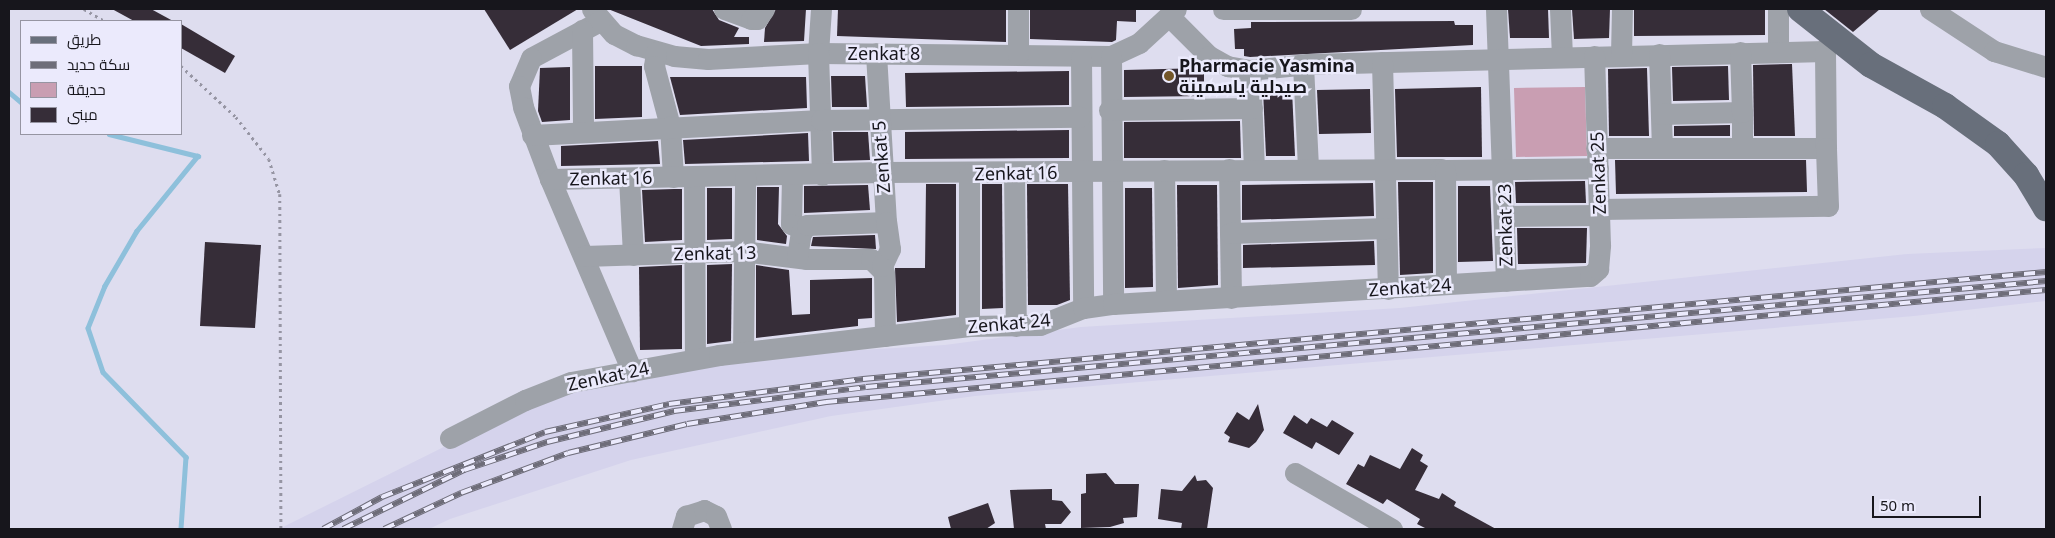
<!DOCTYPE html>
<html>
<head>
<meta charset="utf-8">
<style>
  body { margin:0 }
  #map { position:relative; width:2055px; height:538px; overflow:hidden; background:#deddef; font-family:"Noto Sans",Cairo,sans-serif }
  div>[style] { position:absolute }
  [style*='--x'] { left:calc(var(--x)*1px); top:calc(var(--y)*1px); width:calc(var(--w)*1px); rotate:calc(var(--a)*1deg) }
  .built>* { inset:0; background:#d5d3ec }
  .green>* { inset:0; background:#c99eb2 }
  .stream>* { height:4.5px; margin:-2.25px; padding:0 2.25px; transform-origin:2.25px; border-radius:2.25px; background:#8ec0db }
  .building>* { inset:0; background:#362d38 }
  .path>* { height:2.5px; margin-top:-1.25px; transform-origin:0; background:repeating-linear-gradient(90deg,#9695a3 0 2.5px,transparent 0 6.5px) }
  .minor>* { height:21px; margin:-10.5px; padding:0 10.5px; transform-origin:10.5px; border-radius:10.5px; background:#9ea2a9 }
  .major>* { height:26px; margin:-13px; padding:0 13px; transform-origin:13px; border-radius:13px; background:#686f7b }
  .rail>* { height:5.5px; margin-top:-2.75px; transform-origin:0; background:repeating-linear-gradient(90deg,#ebeafc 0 11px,#6e6d79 0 22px); box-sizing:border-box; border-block:1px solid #6e6d79 }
  .dots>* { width:14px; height:14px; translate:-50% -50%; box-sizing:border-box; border:2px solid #ebeafc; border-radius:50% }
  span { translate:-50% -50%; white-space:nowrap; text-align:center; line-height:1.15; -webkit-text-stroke:5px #ebeafc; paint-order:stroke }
  .street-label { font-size:18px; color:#17161c }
  .poi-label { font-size:18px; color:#17161c; font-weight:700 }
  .left { translate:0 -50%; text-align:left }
  .frame { position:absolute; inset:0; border:10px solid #17161c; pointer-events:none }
  .legend { position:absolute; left:20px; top:20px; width:162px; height:115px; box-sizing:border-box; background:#ebeafc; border:1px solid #9695a2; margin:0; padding:6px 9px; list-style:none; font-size:15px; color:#17161c }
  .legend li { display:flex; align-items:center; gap:10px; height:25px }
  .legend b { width:25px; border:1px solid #9695a2 }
  .scale { position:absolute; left:1872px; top:496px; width:109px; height:22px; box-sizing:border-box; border:2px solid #17161c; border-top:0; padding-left:6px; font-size:15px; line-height:18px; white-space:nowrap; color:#17161c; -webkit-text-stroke:4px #ebeafc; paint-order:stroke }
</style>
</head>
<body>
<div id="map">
  <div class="built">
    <div style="clip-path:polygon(2046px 248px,2046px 301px,1914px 316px,975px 396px,831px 416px,631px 460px,450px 519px,429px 529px,279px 529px,542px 398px,680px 369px,810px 353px,945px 345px,1081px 327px,1400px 308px,1907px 254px)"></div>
  </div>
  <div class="green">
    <div style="clip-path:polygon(1585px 87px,1587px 156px,1516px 157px,1514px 88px)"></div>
  </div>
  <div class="stream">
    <div style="--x:9;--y:92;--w:16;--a:40"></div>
    <div style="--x:109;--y:134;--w:92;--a:13.9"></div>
    <div style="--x:198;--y:156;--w:97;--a:129.1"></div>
    <div style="--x:137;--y:231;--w:64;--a:120.2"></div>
    <div style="--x:105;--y:286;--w:45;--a:112"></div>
    <div style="--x:88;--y:328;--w:46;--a:71.2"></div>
    <div style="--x:103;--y:372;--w:119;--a:45.7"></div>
    <div style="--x:186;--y:457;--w:72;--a:94"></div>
  </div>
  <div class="building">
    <div style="clip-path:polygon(112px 9px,151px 9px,173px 21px,134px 21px)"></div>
    <div style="clip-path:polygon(484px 9px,578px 9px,510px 50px)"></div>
    <div style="clip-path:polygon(608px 9px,712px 9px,719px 20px,739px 28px,734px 37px,749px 37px,749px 44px,701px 46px)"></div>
    <div style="clip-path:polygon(776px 9px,806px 9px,804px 41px,764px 42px,765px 28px)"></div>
    <div style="clip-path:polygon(838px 9px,1006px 9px,1006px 42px,837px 36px)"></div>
    <div style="clip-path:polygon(1030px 9px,1136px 9px,1136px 22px,1117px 21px,1116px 40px,1112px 42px,1030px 39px)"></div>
    <div style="clip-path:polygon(1508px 9px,1548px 9px,1549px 38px,1510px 38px)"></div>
    <div style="clip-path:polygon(1572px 9px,1610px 9px,1609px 38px,1574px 39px)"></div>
    <div style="clip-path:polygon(1634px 9px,1765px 9px,1765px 35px,1634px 36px)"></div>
    <div style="clip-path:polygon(1824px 9px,1880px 9px,1853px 32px)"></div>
    <div style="clip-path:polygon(1454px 21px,1455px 25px,1473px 25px,1473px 45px,1250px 57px,1244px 56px,1244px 49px,1235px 49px,1234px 29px,1251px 28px,1251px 22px)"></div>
    <div style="clip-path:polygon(181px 24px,235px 56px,225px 73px,181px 48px)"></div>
    <div style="clip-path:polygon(1792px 64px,1795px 136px,1754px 136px,1753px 65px)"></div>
    <div style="clip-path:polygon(595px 66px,642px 66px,642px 117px,595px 119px)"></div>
    <div style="clip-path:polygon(1728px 66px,1729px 100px,1673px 101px,1672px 67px)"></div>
    <div style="clip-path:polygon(570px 67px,570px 120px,542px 122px,538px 111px,540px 68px)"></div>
    <div style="clip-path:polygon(1204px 68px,1204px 96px,1124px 97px,1124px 70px)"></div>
    <div style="clip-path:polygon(1647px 68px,1649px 136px,1609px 136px,1608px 69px)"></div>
    <div style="clip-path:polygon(1069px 71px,1069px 105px,906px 107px,905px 73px)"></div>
    <div style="clip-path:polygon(831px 76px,865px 76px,867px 107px,832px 107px)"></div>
    <div style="clip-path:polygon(670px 77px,806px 77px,807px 108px,680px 115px)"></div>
    <div style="clip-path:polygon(1481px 87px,1482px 157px,1397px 157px,1395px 89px)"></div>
    <div style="clip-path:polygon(1370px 89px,1371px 133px,1319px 134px,1317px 90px)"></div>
    <div style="clip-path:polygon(1263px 90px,1292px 90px,1295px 156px,1266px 156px)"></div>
    <div style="clip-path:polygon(1240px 121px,1241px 158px,1124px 158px,1124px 122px)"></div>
    <div style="clip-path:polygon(1730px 125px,1730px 136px,1674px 136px,1674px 126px)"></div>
    <div style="clip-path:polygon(1069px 130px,1069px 158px,905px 159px,905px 132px)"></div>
    <div style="clip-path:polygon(833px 132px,868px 132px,870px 160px,834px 161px)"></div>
    <div style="clip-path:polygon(808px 133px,809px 161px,685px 164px,683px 140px)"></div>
    <div style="clip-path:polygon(658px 141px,660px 164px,561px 166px,561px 146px)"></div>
    <div style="clip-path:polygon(1615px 160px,1806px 160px,1807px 192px,1616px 194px)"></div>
    <div style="clip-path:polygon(1585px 181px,1586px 203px,1516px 203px,1515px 182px)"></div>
    <div style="clip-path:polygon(1398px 182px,1433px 182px,1433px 273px,1400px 275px)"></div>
    <div style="clip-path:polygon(1373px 183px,1374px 216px,1242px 220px,1242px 185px)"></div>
    <div style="clip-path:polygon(926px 184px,956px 184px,956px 315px,897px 322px,895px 268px,925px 268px)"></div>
    <div style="clip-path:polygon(982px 184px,1002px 184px,1003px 308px,982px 309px)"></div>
    <div style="clip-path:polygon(1027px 184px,1068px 184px,1070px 300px,1057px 305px,1028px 305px)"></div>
    <div style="clip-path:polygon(868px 185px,870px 210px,804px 213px,804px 186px)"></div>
    <div style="clip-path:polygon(1177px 185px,1217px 185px,1218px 285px,1178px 288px)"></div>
    <div style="clip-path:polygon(1458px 186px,1490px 186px,1493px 261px,1458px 262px)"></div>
    <div style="clip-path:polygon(757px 187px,779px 187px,778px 224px,787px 236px,786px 244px,757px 240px)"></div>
    <div style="clip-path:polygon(707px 188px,732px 188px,732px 239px,707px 240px)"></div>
    <div style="clip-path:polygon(1125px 188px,1152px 188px,1153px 287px,1125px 288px)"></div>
    <div style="clip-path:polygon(674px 189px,682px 189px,682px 240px,645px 242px,642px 190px)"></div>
    <div style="clip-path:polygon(1517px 228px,1587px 228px,1586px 263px,1518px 264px)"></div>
    <div style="clip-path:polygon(875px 235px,876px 249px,811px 246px,813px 237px)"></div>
    <div style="clip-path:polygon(1374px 241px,1375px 265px,1243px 268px,1243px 245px)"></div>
    <div style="clip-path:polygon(205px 242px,261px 245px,255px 328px,200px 326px)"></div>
    <div style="clip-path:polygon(732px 264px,731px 341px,707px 344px,707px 265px)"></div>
    <div style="clip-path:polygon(682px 265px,682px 349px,640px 350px,639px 267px)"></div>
    <div style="clip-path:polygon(756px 265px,789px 270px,792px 315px,810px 314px,810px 280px,872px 278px,872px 318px,858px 319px,858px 326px,756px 338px)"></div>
    <div style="clip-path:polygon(1258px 404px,1264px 430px,1256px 442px,1249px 448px,1228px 442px,1230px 437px,1224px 433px,1237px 412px,1249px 420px)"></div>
    <div style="clip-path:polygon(1294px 415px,1307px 424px,1311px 418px,1327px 427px,1332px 420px,1354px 433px,1339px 455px,1316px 442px,1312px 449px,1283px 433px)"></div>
    <div style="clip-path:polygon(1412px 448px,1423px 455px,1420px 461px,1428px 466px,1415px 490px,1439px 499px,1442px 493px,1456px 502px,1454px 506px,1496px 529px,1427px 529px,1417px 524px,1420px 519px,1387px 499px,1383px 504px,1346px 484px,1358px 464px,1364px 467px,1370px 455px,1400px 469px)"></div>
    <div style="clip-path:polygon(1106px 473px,1115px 484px,1139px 484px,1137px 517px,1123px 518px,1124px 523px,1110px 527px,1081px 528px,1081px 494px,1086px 493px,1086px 474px)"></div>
    <div style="clip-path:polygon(1195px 475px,1197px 481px,1206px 480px,1213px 488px,1207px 529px,1181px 529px,1182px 523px,1158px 519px,1161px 489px,1182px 491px)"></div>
    <div style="clip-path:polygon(1052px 489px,1052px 500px,1062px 501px,1071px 512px,1061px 524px,1045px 524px,1046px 529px,1014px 529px,1010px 490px)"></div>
    <div style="clip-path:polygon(988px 503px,995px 523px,986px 529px,951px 529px,948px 517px)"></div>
  </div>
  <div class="path">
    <div style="--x:84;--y:9;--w:24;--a:30"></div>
    <div style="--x:181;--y:66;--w:75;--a:42.8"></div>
    <div style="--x:236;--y:117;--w:53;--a:51.8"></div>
    <div style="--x:269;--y:159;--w:37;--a:73"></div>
    <div style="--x:280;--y:194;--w:335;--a:89.8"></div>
  </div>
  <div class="minor">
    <div style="--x:592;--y:9;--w:33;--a:49"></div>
    <div style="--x:614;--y:34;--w:25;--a:27"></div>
    <div style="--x:636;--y:45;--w:40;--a:16"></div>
    <div style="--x:674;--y:56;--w:34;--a:5"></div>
    <div style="--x:708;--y:59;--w:110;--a:-3.1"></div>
    <div style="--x:818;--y:53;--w:293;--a:0.6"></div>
    <div style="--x:1111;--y:56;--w:31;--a:-25"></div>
    <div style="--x:1139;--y:43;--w:50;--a:-42.6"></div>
    <div style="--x:724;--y:9;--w:29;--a:20"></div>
    <div style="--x:751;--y:19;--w:6;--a:0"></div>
    <div style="--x:757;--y:19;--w:12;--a:-55"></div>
    <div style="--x:821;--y:9;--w:44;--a:93.9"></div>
    <div style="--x:818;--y:53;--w:122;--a:88.1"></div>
    <div style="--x:1018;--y:9;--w:45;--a:90"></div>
    <div style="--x:1223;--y:9;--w:128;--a:0"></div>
    <div style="--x:1496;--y:9;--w:272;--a:87.9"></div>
    <div style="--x:1560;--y:9;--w:47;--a:87.6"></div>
    <div style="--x:1778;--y:9;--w:43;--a:90"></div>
    <div style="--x:1930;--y:9;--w:77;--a:33.3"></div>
    <div style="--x:1994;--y:51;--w:54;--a:17.1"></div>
    <div style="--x:1169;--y:16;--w:57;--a:45"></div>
    <div style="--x:1209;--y:56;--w:21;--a:29"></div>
    <div style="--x:1227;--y:66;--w:23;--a:10"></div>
    <div style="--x:1250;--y:70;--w:58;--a:-5.9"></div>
    <div style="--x:1308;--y:64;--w:517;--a:-1.44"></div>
    <div style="--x:1825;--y:51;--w:16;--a:-63"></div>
    <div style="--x:600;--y:21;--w:78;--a:151.8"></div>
    <div style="--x:531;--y:58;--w:30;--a:113"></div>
    <div style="--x:519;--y:86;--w:21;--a:79"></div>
    <div style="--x:523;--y:107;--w:77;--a:69.4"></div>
    <div style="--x:550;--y:179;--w:209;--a:66.9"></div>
    <div style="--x:582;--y:30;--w:100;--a:89.4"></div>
    <div style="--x:656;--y:52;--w:14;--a:98"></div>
    <div style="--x:654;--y:66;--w:62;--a:75.1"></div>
    <div style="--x:670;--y:126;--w:51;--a:86.6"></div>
    <div style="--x:1659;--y:54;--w:93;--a:88.2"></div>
    <div style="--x:1621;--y:55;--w:46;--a:-88.8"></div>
    <div style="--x:1111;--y:56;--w:248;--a:89.5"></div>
    <div style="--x:1081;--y:58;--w:250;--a:89.5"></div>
    <div style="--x:1382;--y:62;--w:227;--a:88.5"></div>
    <div style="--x:1303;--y:65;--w:103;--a:87.2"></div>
    <div style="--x:1250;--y:70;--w:100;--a:87.7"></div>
    <div style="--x:1109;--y:110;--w:143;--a:-0.8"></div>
    <div style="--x:1742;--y:112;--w:36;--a:90"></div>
    <div style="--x:1661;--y:114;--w:81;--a:-1.4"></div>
    <div style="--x:1742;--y:112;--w:60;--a:-91.9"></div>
    <div style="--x:532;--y:135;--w:289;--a:-3"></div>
    <div style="--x:821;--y:120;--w:259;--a:-0.7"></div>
    <div style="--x:1596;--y:148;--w:230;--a:0"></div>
    <div style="--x:1826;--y:148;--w:97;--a:-90.6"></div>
    <div style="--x:1229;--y:169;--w:129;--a:89.1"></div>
    <div style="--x:1164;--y:170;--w:130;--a:89.1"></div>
    <div style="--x:1445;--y:170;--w:153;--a:-0.7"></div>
    <div style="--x:1014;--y:173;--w:153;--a:89.3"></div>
    <div style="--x:792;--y:176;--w:48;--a:91.2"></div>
    <div style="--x:791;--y:224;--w:12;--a:24"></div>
    <div style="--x:694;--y:177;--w:181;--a:89.7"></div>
    <div style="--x:629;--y:178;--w:77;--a:87"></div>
    <div style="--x:550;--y:179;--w:333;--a:-1.2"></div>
    <div style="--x:883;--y:172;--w:557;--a:-0.31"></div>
    <div style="--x:1440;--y:169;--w:5;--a:11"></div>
    <div style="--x:1445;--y:170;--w:114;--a:89.5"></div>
    <div style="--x:1600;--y:209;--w:228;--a:-0.8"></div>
    <div style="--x:1828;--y:206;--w:58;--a:-92"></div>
    <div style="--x:1504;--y:216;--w:96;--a:-0.6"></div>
    <div style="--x:1230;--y:233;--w:156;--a:-1.8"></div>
    <div style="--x:584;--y:256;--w:158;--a:-1.8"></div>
    <div style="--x:742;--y:251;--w:64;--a:7.1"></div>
    <div style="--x:806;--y:259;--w:65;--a:0"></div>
    <div style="--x:871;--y:259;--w:18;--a:45"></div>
    <div style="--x:884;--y:272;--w:64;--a:89.1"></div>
    <div style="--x:797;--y:257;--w:24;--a:-81"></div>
    <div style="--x:801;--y:233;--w:10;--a:-53"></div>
    <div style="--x:807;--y:225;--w:79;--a:-2.2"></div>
    <div style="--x:886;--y:222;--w:169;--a:-93.4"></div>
    <div style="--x:882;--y:266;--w:19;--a:-65"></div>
    <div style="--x:890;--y:249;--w:27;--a:-98"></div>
    <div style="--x:969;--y:326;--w:152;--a:-90"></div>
    <div style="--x:743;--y:352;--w:176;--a:-89.3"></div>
    <div style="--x:450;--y:438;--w:84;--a:-26.9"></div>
    <div style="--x:525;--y:400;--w:49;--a:-21.4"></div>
    <div style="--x:571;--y:382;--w:150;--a:-10.3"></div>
    <div style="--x:719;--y:355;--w:252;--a:-6.6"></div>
    <div style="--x:969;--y:326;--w:71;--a:-0.8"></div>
    <div style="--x:1040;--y:325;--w:46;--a:-21.6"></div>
    <div style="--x:1083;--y:308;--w:30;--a:-8"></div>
    <div style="--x:1113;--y:304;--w:478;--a:-3.4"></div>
    <div style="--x:1590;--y:276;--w:11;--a:-41"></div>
    <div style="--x:1598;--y:269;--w:24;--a:-85"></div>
    <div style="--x:1600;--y:245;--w:189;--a:-91.8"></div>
    <div style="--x:1295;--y:473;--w:112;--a:30"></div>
    <div style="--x:682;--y:529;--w:14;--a:-73"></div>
    <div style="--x:686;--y:516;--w:19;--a:-18"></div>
    <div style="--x:704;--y:510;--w:13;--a:27"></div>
    <div style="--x:716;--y:516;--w:14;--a:69"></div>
  </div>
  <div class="major">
    <div style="--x:1800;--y:9;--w:90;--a:38.3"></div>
    <div style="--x:1871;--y:65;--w:85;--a:29"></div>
    <div style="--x:1945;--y:106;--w:65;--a:35.6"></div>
    <div style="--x:1998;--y:144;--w:42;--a:47.9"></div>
    <div style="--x:2026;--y:175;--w:39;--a:59"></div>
  </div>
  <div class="rail">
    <div style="--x:323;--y:529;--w:67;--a:-28.5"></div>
    <div style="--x:382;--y:497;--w:175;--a:-21.7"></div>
    <div style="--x:545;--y:432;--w:127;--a:-12.7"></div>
    <div style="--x:669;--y:404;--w:196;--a:-7.3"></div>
    <div style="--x:863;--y:379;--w:1188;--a:-5.17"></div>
    <div style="--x:343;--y:529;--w:135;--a:-26"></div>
    <div style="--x:464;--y:470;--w:88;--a:-18.6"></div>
    <div style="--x:547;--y:442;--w:131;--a:-13.7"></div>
    <div style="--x:674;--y:411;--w:193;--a:-7.1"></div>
    <div style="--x:866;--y:387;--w:1185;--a:-5.13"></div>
    <div style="--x:384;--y:529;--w:85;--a:-25.1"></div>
    <div style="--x:461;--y:493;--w:114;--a:-20.5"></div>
    <div style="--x:568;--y:453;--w:122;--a:-13.7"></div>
    <div style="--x:687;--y:424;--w:141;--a:-9"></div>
    <div style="--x:826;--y:402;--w:1225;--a:-5.25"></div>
  </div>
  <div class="dots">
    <div style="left:1169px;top:76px;background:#735629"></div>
  </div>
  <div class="street-label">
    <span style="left:884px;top:53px">Zenkat 8</span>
    <span style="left:881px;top:157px;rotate:-94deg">Zenkat 5</span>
    <span style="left:1016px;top:173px;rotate:-1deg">Zenkat 16</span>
    <span style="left:1598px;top:173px;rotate:-92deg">Zenkat 25</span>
    <span style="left:611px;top:178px;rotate:-1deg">Zenkat 16</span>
    <span style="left:1505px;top:225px;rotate:-91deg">Zenkat 23</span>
    <span style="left:715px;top:253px;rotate:-1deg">Zenkat 13</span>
    <span style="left:1410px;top:287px;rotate:-4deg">Zenkat 24</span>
    <span style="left:1009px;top:323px;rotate:-5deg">Zenkat 24</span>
    <span style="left:608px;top:376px;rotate:-12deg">Zenkat 24</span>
  </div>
  <div class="poi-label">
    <span class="left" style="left:1179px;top:76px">Pharmacie Yasmina<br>صيدلية ياسمينة</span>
  </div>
  <div class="frame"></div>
  <ul class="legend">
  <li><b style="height:6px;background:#686f7b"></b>طريق</li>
  <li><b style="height:6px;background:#6e6d79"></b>سكة حديد</li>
  <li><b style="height:14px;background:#c99eb2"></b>حديقة</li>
  <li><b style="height:14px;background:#362d38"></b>مبنى</li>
  </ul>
  <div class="scale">50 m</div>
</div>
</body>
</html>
